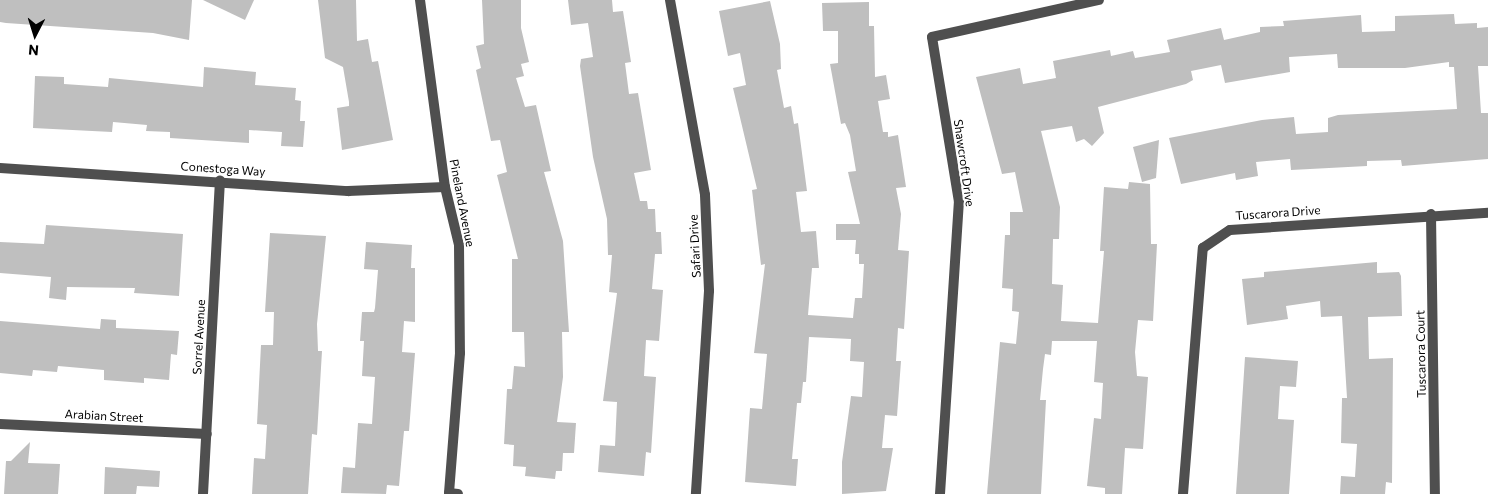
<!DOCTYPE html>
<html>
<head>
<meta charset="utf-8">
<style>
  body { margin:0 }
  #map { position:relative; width:1488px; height:494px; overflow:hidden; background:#fff; font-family:Commissioner,sans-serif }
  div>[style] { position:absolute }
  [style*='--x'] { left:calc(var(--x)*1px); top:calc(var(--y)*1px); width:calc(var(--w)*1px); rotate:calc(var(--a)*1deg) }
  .building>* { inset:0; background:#bfbfbf }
  .minor>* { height:10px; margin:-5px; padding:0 5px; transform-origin:5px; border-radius:5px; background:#4f4f4f }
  span { translate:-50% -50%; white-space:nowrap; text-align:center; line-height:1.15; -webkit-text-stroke:4px #fff; paint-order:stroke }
  .street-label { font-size:12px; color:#000 }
  .north { position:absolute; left:10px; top:10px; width:50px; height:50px; -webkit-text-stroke:4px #fff; paint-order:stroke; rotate:185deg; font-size:14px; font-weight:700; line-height:20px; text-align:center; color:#000 }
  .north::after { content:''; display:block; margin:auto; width:18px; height:22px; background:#000; clip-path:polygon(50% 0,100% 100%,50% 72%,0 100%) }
</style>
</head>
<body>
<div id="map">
  <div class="building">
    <div style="clip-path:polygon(0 0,192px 0,189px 40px,153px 33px,6px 23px,0 22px)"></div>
    <div style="clip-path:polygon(203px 0,254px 0,245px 20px)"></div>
    <div style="clip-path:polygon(318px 0,356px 0,357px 41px,368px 39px,372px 62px,378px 61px,393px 140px,342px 150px,337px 108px,349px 106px,349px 102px,343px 67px,325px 58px)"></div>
    <div style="clip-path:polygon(482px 0,521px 0,521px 28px,529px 62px,521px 64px,524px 76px,516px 78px,525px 107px,536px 105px,551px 171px,544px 172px,563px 241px,569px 332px,562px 332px,563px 377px,557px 422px,576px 423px,574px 453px,563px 453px,562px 471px,556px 471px,555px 479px,525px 476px,526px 467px,513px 466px,514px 445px,504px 444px,507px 389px,512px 389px,514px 366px,525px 367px,524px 332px,512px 332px,512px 259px,518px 259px,497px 175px,507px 172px,500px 140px,491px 141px,476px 70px,481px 68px,476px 46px,484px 44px)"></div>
    <div style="clip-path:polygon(568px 0,612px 0,613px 12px,623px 11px,631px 62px,625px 63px,629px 94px,638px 93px,651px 170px,634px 173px,640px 201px,647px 201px,648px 209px,655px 209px,656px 232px,661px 232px,662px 254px,655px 254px,652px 289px,663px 290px,659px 341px,646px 340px,644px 376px,656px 377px,651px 453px,646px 452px,644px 476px,598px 472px,600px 445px,615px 446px,617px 402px,603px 401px,617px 293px,609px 292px,612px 255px,608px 255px,607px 219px,593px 157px,580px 66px,581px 59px,593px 57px,588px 23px,571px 25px)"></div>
    <div style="clip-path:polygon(770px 1px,780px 44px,781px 69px,777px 70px,784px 108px,791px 106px,794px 124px,798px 123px,807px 191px,796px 192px,801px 232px,816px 231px,819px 268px,812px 268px,808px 315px,853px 318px,855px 298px,862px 298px,864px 264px,859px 264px,859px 254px,855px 254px,856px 240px,836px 240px,836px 224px,860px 224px,848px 172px,856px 171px,850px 135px,845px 123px,841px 124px,830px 64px,838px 63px,838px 31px,823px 31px,822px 3px,869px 2px,869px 26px,874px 26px,875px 77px,886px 75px,890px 99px,878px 101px,883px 132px,888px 132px,888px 137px,898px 135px,906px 187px,896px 188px,901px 214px,898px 250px,909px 251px,904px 329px,898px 328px,896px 361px,901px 361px,897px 416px,885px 415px,882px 448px,893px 448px,886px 491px,842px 494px,842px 462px,851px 396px,862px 397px,864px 362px,850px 361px,851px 339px,809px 337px,806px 382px,803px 382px,801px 403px,797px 403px,792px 459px,798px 459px,796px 486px,745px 482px,750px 408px,762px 409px,767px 354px,754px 353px,765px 264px,761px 265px,752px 190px,757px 189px,733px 88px,746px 85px,740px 53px,728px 56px,719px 11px)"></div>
    <div style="clip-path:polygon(1454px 14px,1455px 24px,1477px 23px,1477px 28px,1488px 27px,1488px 66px,1478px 66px,1481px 113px,1488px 113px,1488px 159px,1402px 166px,1401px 160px,1367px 161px,1367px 166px,1291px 170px,1290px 159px,1256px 162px,1258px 176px,1236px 180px,1235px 173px,1181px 184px,1169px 138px,1262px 120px,1294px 117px,1296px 134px,1328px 132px,1328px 118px,1338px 115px,1457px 109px,1454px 67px,1449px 67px,1449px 62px,1405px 68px,1338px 68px,1337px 54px,1289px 57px,1290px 72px,1225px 83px,1221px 65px,1191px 71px,1193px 80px,1186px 84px,1098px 107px,1104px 133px,1092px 146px,1084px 139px,1076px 142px,1072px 126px,1041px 131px,1060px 207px,1059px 239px,1053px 239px,1052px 284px,1063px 285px,1061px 321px,1098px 323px,1104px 251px,1100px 251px,1104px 187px,1128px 189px,1129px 182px,1150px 184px,1151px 244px,1157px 244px,1153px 321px,1138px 320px,1135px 352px,1137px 376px,1148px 377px,1143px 449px,1125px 448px,1122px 494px,1105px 494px,1105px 488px,1087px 486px,1094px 418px,1101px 419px,1103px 383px,1094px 382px,1097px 341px,1052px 341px,1051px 355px,1045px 354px,1043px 369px,1040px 400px,1046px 400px,1041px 494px,987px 494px,1000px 342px,1016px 344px,1019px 312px,1012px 311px,1013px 289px,1002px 288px,1005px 235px,1010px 235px,1010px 212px,1023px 212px,1015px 172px,1002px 174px,976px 77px,1020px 68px,1023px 84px,1056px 78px,1053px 61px,1110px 50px,1111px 56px,1133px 51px,1135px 58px,1170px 52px,1167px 40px,1221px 28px,1224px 40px,1260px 32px,1260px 27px,1284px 26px,1283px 21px,1361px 15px,1362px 32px,1395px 31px,1395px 16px)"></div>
    <div style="clip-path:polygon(204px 67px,256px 72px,255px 85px,296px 88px,295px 100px,301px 101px,300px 121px,305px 121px,303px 147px,281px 146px,282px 132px,249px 130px,249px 143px,170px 138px,170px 132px,146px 131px,147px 125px,113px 122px,112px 132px,33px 128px,35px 76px,64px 77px,64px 84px,108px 87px,109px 78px,203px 87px)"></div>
    <div style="clip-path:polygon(1159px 140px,1156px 178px,1142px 182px,1133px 147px)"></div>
    <div style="clip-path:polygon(46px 225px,183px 234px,179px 296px,134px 293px,135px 288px,67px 287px,66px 300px,49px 298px,51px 277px,0 273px,0 242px,44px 244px)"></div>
    <div style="clip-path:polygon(270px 233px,326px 236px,317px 324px,318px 351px,322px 351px,317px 435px,312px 434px,308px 494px,252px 494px,254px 458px,265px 459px,267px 425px,257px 424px,261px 345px,273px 345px,274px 312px,265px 312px)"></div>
    <div style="clip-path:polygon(366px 242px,412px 245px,411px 268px,415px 268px,415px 322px,404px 321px,402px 352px,415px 353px,409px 431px,404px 431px,399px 486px,387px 485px,386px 494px,341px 493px,343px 467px,355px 468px,358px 423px,372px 424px,375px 377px,362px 376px,364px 341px,360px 341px,362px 312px,374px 312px,375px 308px,378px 270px,364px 269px)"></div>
    <div style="clip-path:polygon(1377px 262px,1377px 273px,1399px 272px,1401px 276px,1402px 316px,1368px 317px,1369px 359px,1393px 358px,1392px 483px,1386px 482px,1385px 494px,1340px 494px,1341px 476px,1355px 477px,1357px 444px,1341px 443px,1342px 398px,1347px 398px,1342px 316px,1321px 317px,1320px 301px,1286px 306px,1288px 319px,1247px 325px,1242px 279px,1264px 277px,1264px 272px)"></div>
    <div style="clip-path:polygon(101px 319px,116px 320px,116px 328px,179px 331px,177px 355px,171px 354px,169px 380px,144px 378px,144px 383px,104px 380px,104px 370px,58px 366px,57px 372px,33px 370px,32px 376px,0 373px,0 321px,100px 329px)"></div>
    <div style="clip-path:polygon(1245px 357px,1298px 361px,1296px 387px,1280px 386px,1278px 419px,1294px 420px,1289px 494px,1236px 494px)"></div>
    <div style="clip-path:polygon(30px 442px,28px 463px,60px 464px,58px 494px,4px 494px,6px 461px,11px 461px)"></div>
    <div style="clip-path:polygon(105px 467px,160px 471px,159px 487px,137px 486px,136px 494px,104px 494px)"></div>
  </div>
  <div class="minor">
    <div style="--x:420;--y:0;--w:189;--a:82.4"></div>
    <div style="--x:445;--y:187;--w:60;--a:76.4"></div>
    <div style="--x:459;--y:245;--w:108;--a:89.5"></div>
    <div style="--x:460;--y:353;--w:140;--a:94.5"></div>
    <div style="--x:449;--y:493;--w:9;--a:6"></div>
    <div style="--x:670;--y:0;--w:198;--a:79.8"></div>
    <div style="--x:705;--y:195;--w:96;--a:87.6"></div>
    <div style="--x:709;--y:291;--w:203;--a:93.7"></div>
    <div style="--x:0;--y:168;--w:349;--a:3.8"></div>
    <div style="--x:348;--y:191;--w:97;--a:-2.4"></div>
    <div style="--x:1431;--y:214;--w:280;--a:89.2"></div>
    <div style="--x:0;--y:424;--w:207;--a:2.8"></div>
    <div style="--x:203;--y:494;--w:314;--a:-86.9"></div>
    <div style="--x:940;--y:494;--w:293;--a:-86.3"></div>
    <div style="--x:959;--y:202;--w:167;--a:-99.3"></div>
    <div style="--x:932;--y:37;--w:171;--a:-12.5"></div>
    <div style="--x:1183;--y:494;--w:247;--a:-85.4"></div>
    <div style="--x:1203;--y:248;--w:32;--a:-34"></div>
    <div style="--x:1230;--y:230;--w:259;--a:-3.8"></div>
  </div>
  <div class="street-label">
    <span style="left:964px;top:163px;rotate:82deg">Shawcroft Drive</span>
    <span style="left:223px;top:169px;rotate:4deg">Conestoga Way</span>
    <span style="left:462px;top:203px;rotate:79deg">Pineland Avenue</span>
    <span style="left:1278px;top:213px;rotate:-4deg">Tuscarora Drive</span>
    <span style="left:695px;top:246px;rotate:-93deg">Safari Drive</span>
    <span style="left:199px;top:337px;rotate:-87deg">Sorrel Avenue</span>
    <span style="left:1421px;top:354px;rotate:-91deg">Tuscarora Court</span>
    <span style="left:104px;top:416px;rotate:3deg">Arabian Street</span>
  </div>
  <div class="north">N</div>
</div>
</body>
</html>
